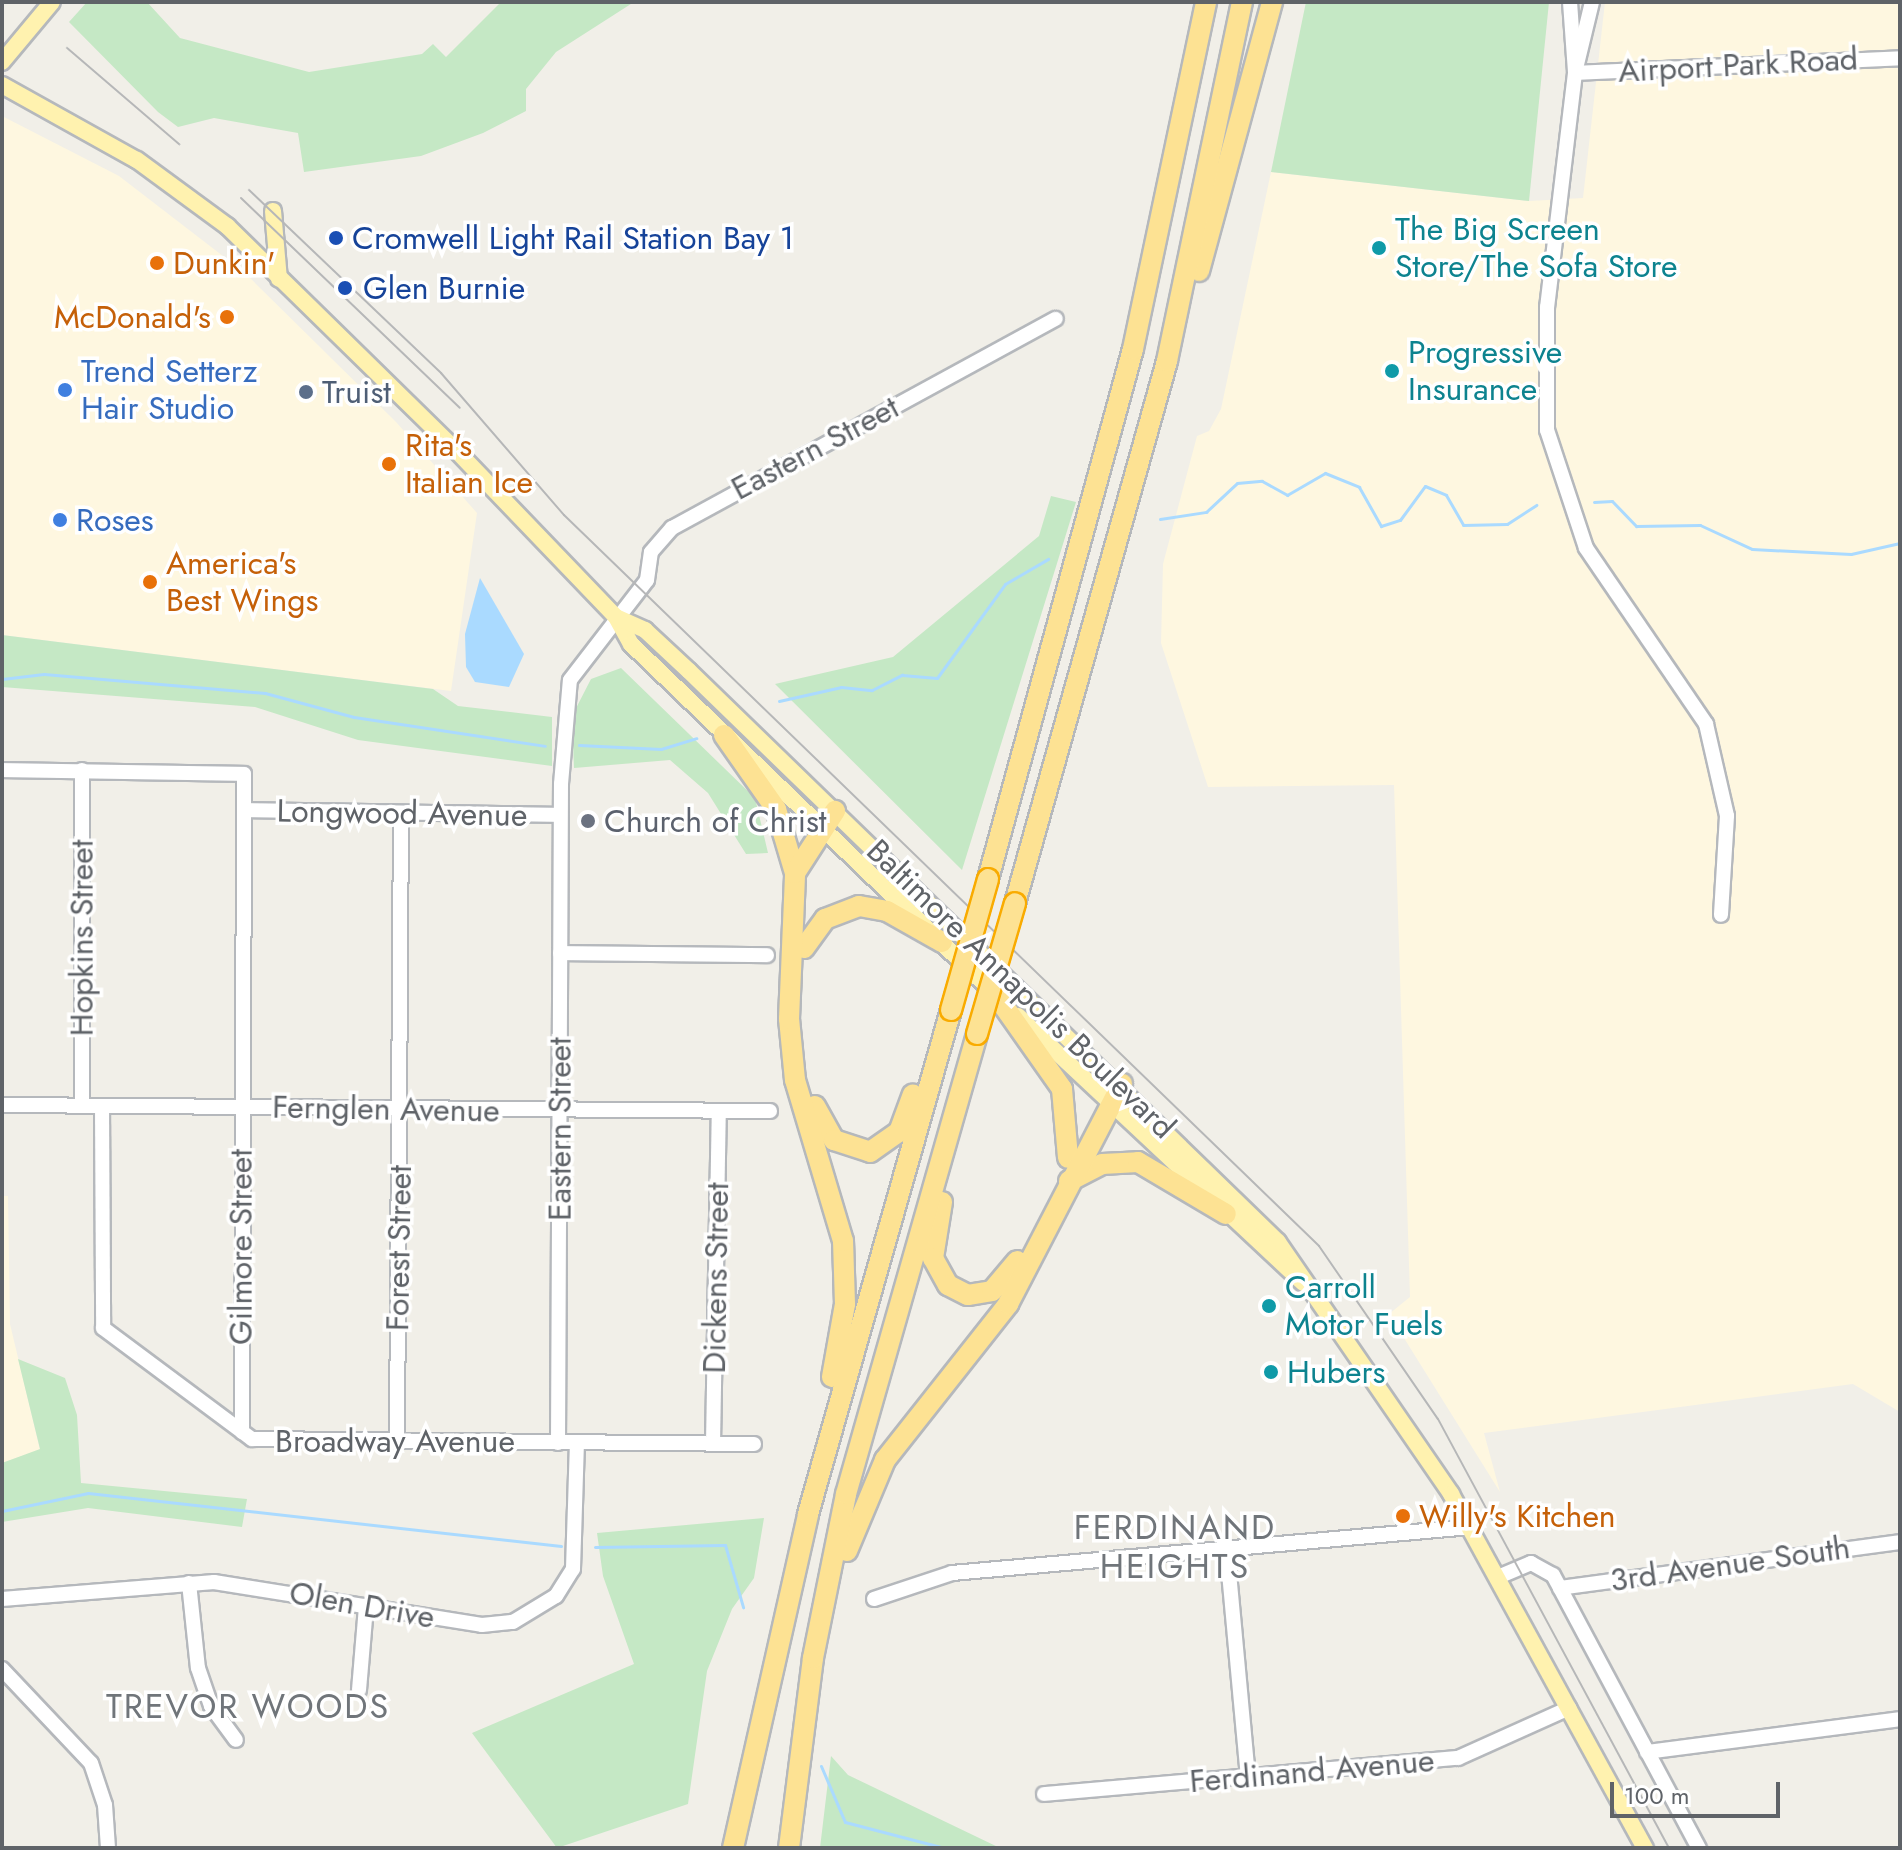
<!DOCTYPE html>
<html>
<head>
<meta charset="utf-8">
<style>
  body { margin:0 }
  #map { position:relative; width:1902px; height:1850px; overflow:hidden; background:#f1efe8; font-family:Jost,sans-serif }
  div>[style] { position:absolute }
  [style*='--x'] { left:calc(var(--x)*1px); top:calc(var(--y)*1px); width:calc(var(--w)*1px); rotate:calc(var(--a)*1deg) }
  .commercial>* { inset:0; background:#fef7e0 }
  .green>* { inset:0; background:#c5e8c5 }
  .water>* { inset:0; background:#aadaff }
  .stream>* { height:3px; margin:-1.5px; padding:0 1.5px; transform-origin:1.5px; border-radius:1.5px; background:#aadaff }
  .roads { filter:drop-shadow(2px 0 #b5b8bc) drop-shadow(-2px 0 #b5b8bc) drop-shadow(0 2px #b5b8bc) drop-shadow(0 -2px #b5b8bc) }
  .minor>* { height:14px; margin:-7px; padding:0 7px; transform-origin:7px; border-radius:7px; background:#fff }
  .major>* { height:16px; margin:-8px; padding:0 8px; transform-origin:8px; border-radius:8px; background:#fff2af }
  .highway>* { height:20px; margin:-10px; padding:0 10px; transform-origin:10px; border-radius:10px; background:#fde293 }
  .tram>* { height:2px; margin:-1px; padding:0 1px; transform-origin:1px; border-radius:1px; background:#b6b7b8 }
  .bridges { filter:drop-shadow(2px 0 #f9ab00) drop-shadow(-2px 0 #f9ab00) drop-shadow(0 2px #f9ab00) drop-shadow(0 -2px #f9ab00) }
  .highway-bridge>* { height:20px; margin:-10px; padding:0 10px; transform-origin:10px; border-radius:10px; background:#fde293 }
  .dots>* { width:22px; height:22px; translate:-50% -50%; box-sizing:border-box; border:4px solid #fff; border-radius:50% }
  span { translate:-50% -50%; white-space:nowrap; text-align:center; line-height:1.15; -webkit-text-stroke:7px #fff; paint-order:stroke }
  .street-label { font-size:32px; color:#5f6368 }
  .culture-label { font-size:32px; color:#0d838f }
  .left { translate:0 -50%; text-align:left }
  .transit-label { font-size:32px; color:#164399 }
  .food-label { font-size:32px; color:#c56008 }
  .right { translate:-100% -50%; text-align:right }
  .shop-label { font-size:32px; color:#366cbe }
  .service-label { font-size:32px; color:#4e5e75 }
  .worship-label { font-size:32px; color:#5b616d }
  .neighbourhood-label { font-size:34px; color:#70757a; letter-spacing:2px }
  .frame { position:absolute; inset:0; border:4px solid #5f6368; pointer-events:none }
  .scale { position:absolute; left:1610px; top:1782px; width:170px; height:36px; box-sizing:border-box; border:4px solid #5f6368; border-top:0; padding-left:10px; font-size:24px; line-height:28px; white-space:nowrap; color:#5f6368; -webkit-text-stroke:6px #fff; paint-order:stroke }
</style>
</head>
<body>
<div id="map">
  <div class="commercial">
    <div style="clip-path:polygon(1605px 2px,1900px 2px,1900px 1412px,1853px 1384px,1484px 1433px,1500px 1492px,1389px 1314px,1410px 1297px,1394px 785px,1208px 787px,1161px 643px,1163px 564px,1197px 436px,1209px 431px,1221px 409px,1271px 172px,1529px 201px,1583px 198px)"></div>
    <div style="clip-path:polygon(2px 116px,119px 176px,245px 273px,396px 422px,477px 513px,451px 691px,2px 635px)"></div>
    <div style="clip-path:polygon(2px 1196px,8px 1196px,10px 1324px,40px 1450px,2px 1463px)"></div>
  </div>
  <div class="green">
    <div style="clip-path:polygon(87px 2px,147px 2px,180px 38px,309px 72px,422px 54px,433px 44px,446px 57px,501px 2px,634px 2px,556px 52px,526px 89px,526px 111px,483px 133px,421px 156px,304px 172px,298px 133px,214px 118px,178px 127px,158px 112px,69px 22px)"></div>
    <div style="clip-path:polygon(1306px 2px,1549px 2px,1529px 201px,1271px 172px)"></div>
    <div style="clip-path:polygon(1051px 496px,1076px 502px,962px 870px,775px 684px,893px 657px,1039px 536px)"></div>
    <div style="clip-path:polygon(2px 635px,433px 689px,458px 706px,552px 717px,552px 766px,358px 740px,255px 707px,2px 687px)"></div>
    <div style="clip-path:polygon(621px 668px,755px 798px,768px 853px,746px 854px,708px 793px,670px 760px,574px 768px,572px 716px,591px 679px)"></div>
    <div style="clip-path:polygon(18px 1359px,65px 1378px,77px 1415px,81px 1483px,247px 1499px,242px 1527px,88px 1508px,2px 1522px,2px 1463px,40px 1449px)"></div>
    <div style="clip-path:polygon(764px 1518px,754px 1578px,732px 1609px,707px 1671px,688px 1804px,557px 1848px,472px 1733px,634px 1664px,603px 1576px,597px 1533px)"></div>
    <div style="clip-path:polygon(831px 1756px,848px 1775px,1000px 1848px,820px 1848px)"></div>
  </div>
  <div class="water">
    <div style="clip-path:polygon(480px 578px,524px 654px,509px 687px,475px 682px,466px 667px,465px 634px)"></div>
  </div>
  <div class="stream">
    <div style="--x:1594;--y:502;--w:18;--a:-3"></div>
    <div style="--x:1612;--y:501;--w:35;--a:46"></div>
    <div style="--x:1636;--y:526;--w:64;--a:-0.9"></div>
    <div style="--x:1700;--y:525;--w:57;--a:24.8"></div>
    <div style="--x:1752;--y:549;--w:99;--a:2.9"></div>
    <div style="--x:1851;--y:554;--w:50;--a:-12.7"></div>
    <div style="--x:1160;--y:519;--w:47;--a:-8.7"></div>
    <div style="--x:1206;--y:512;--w:42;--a:-43.1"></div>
    <div style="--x:1237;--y:483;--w:25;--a:-5"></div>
    <div style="--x:1262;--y:481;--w:29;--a:29"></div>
    <div style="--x:1287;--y:495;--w:44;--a:-30.1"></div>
    <div style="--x:1325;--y:473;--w:37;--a:22"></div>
    <div style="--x:1359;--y:487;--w:45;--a:60.6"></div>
    <div style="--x:1381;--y:526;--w:20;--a:-18"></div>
    <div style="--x:1400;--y:520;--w:42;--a:-53.7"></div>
    <div style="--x:1425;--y:486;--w:23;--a:23"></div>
    <div style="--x:1446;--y:495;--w:34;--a:60"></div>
    <div style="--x:1463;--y:525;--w:44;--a:-1.3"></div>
    <div style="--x:1507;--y:524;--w:35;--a:-33"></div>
    <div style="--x:2;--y:679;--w:42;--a:-6.8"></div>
    <div style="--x:44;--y:674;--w:222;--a:4.9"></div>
    <div style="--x:265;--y:693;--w:92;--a:15.1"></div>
    <div style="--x:354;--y:717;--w:193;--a:8.6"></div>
    <div style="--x:779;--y:701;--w:64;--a:-12.7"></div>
    <div style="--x:841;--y:687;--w:31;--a:6"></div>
    <div style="--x:872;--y:690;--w:34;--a:-27"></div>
    <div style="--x:902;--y:675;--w:35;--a:5"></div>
    <div style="--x:937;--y:678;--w:116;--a:-54.1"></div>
    <div style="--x:1005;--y:584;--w:50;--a:-30.2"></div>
    <div style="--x:579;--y:745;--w:82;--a:2.8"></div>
    <div style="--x:661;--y:749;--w:37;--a:-17"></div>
    <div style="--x:2;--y:1511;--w:88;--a:-11.8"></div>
    <div style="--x:88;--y:1493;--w:476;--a:6.4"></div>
    <div style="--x:595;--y:1547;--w:130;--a:-0.9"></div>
    <div style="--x:725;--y:1545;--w:65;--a:73.8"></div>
    <div style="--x:821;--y:1766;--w:61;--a:66.8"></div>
    <div style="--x:845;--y:1822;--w:103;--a:14.6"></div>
  </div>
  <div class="roads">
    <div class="minor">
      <div style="--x:1570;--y:2;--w:70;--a:85.9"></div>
      <div style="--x:1592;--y:2;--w:73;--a:103.5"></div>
      <div style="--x:1575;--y:73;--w:236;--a:96.8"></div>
      <div style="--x:1547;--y:307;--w:123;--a:90"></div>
      <div style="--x:1547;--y:430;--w:124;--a:71.7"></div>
      <div style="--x:1586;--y:548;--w:213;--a:55.7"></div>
      <div style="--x:1706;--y:724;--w:94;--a:77.1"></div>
      <div style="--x:1727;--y:816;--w:99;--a:93.5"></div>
      <div style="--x:1575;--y:73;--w:325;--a:-2.6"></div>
      <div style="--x:2;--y:770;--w:242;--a:0.9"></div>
      <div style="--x:244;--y:774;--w:658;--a:90.17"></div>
      <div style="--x:82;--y:770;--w:336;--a:90"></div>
      <div style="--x:245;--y:810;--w:315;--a:0.9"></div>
      <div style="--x:560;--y:953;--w:207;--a:0.6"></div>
      <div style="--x:2;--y:1105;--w:768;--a:0.45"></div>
      <div style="--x:102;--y:1106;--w:222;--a:89.7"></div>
      <div style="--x:103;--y:1328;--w:186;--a:36.7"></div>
      <div style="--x:252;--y:1439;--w:502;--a:0.57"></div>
      <div style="--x:397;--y:1442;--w:628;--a:-89.64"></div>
      <div style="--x:558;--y:1443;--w:659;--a:-89.74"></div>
      <div style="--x:561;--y:784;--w:104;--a:-85.1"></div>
      <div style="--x:570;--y:680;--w:126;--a:-52.4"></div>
      <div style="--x:647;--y:580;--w:28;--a:-82"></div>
      <div style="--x:651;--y:552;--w:32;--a:-49"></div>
      <div style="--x:672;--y:528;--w:437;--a:-28.6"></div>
      <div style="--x:713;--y:1444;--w:332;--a:-89"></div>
      <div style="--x:1227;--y:1551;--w:227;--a:84.7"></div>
      <div style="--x:1498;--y:1577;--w:36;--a:-23"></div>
      <div style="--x:1531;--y:1563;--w:25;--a:29"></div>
      <div style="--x:1553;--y:1575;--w:310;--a:61.9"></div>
      <div style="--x:189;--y:1583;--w:85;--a:84"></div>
      <div style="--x:198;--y:1668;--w:40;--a:71.1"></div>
      <div style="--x:211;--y:1706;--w:42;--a:53.7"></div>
      <div style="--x:1560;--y:1588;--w:343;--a:-7.7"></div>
      <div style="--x:2;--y:1599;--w:213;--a:-4.6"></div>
      <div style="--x:214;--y:1582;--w:271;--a:9.1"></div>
      <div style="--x:482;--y:1625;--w:31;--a:-6"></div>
      <div style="--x:513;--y:1622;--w:50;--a:-31.2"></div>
      <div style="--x:556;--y:1596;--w:32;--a:-58"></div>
      <div style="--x:573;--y:1569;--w:126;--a:-88.2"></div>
      <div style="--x:874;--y:1599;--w:82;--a:-18.4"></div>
      <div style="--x:952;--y:1573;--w:520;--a:-5.07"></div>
      <div style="--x:2;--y:1669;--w:129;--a:46.6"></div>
      <div style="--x:91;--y:1763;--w:44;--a:71.6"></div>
      <div style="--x:105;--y:1805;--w:43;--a:86"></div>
      <div style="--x:359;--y:1690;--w:84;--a:-85.2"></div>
      <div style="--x:1647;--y:1752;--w:255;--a:-7.4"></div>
      <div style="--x:1044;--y:1794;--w:416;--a:-5"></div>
      <div style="--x:1458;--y:1758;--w:122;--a:-24.2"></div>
    </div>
    <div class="major">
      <div style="--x:2;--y:62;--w:78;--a:-50.2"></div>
      <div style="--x:2;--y:85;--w:154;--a:29.1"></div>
      <div style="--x:137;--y:160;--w:112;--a:36.3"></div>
      <div style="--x:227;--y:226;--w:315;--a:44.4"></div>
      <div style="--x:452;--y:446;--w:237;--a:46.2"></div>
      <div style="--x:616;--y:617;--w:31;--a:61"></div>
      <div style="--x:631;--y:644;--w:505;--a:43.88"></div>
      <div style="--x:273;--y:211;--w:68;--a:85"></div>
      <div style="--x:616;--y:617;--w:32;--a:24"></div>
      <div style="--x:645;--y:630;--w:60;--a:43"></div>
      <div style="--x:689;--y:671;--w:820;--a:44.11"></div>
      <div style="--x:1278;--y:1242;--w:306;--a:55.5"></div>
      <div style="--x:1451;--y:1494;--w:404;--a:61.3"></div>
      <div style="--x:1018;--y:1016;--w:391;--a:43.1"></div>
    </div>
    <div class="highway">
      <div style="--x:1199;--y:271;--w:279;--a:-74.8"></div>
      <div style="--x:724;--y:735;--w:90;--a:54.9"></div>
      <div style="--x:776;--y:809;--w:67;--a:73.5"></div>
      <div style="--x:988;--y:879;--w:549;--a:-74.7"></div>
      <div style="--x:1133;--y:349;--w:355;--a:-78.1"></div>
      <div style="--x:1015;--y:903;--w:563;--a:-74.33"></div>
      <div style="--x:1167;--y:361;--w:367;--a:-78.2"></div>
      <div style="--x:804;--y:948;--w:36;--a:-54"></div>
      <div style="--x:825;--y:919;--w:36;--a:-21"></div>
      <div style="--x:859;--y:906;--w:28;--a:10"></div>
      <div style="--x:887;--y:911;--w:63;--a:29.4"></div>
      <div style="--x:996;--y:995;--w:115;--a:54.9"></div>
      <div style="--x:1062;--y:1089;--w:69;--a:85"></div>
      <div style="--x:815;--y:1106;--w:39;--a:61"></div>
      <div style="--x:834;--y:1140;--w:38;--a:18"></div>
      <div style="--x:870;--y:1152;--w:35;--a:-35"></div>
      <div style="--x:899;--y:1132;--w:40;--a:-69.8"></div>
      <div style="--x:1069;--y:1181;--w:37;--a:-27"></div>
      <div style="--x:1102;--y:1164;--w:36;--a:-3"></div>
      <div style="--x:1138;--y:1162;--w:102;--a:30.6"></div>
      <div style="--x:942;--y:1202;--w:57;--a:99.1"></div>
      <div style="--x:933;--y:1258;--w:31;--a:61"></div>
      <div style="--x:948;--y:1285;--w:22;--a:27"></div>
      <div style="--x:968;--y:1295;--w:24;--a:-9"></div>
      <div style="--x:992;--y:1291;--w:39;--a:-50"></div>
      <div style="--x:832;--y:1377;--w:74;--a:-79.9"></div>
      <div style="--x:845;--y:1304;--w:63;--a:-91.8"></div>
      <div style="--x:843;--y:1241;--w:168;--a:-106.6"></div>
      <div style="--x:795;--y:1080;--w:61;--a:-95.6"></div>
      <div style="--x:789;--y:1019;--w:146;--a:-87.6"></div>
      <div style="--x:795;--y:873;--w:74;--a:-57.2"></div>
      <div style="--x:847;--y:1551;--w:99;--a:-67.3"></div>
      <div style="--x:885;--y:1460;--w:199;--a:-51.7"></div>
      <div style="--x:1008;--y:1304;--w:248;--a:-62.6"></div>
      <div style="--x:733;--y:1848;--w:342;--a:-77.3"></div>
      <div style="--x:808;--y:1514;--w:524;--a:-74.16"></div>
      <div style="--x:789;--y:1848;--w:192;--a:-82.8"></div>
      <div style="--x:813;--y:1658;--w:167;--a:-78.6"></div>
      <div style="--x:846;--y:1494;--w:478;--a:-74.1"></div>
    </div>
  </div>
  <div class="tram">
    <div style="--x:67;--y:48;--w:148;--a:40.6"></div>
    <div style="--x:249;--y:190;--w:265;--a:43.6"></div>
    <div style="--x:441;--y:373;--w:188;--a:49.1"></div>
    <div style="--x:564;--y:515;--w:1051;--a:44.07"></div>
    <div style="--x:1319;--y:1246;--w:210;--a:55.5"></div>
    <div style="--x:1438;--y:1419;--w:487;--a:61.7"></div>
    <div style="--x:241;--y:198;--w:303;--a:43.8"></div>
  </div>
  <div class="bridges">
    <div class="highway-bridge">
      <div style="--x:951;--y:1010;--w:136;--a:-74.2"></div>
      <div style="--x:977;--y:1034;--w:136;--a:-73.8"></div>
    </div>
  </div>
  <div class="dots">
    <div style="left:336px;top:238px;background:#1a4fb4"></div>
    <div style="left:1379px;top:248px;background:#0f9aa8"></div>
    <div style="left:157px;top:263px;background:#e8710a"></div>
    <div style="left:345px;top:288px;background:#1a4fb4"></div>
    <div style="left:227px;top:317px;background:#e8710a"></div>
    <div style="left:1392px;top:371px;background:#0f9aa8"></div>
    <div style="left:65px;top:390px;background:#3f7fe0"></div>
    <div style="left:306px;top:392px;background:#5c6f8a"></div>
    <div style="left:389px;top:464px;background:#e8710a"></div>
    <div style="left:60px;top:520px;background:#3f7fe0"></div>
    <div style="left:150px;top:582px;background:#e8710a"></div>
    <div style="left:588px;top:821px;background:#6b7280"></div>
    <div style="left:1269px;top:1306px;background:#0f9aa8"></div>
    <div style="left:1271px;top:1372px;background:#0f9aa8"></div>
    <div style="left:1403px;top:1516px;background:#e8710a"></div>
  </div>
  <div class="street-label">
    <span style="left:1738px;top:65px;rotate:-3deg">Airport Park Road</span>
    <span style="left:815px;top:448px;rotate:-28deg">Eastern Street</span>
    <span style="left:402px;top:813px;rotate:1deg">Longwood Avenue</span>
    <span style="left:82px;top:938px;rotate:-90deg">Hopkins Street</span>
    <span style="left:1021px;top:989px;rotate:44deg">Baltimore Annapolis Boulevard</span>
    <span style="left:386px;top:1109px;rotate:1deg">Fernglen Avenue</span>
    <span style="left:560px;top:1129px;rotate:-90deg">Eastern Street</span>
    <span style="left:241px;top:1247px;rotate:-90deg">Gilmore Street</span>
    <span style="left:399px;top:1248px;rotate:-89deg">Forest Street</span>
    <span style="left:716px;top:1278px;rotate:-89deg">Dickens Street</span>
    <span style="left:395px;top:1441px">Broadway Avenue</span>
    <span style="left:1730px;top:1564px;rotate:-8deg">3rd Avenue South</span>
    <span style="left:362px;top:1605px;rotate:10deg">Olen Drive</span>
    <span style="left:1312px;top:1771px;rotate:-5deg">Ferdinand Avenue</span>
  </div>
  <div class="culture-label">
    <span class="left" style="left:1395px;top:248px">The Big Screen<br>Store/The Sofa Store</span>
    <span class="left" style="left:1408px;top:371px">Progressive<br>Insurance</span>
    <span class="left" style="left:1285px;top:1306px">Carroll<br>Motor Fuels</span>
    <span class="left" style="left:1287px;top:1372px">Hubers</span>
  </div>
  <div class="transit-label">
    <span class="left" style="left:352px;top:238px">Cromwell Light Rail Station Bay 1</span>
    <span class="left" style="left:363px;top:288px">Glen Burnie</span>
  </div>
  <div class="food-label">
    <span class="left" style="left:173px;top:263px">Dunkin'</span>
    <span class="right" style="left:211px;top:317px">McDonald's</span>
    <span class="left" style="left:405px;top:464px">Rita's<br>Italian Ice</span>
    <span class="left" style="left:166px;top:582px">America's<br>Best Wings</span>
    <span class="left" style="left:1419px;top:1516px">Willy's Kitchen</span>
  </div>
  <div class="shop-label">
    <span class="left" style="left:81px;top:390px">Trend Setterz<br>Hair Studio</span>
    <span class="left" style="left:76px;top:520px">Roses</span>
  </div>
  <div class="service-label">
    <span class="left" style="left:322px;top:392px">Truist</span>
  </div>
  <div class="worship-label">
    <span class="left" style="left:604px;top:821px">Church of Christ</span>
  </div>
  <div class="neighbourhood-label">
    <span style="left:1175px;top:1547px">FERDINAND<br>HEIGHTS</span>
    <span style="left:248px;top:1707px">TREVOR WOODS</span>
  </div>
  <div class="frame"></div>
  <div class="scale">100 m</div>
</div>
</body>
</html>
